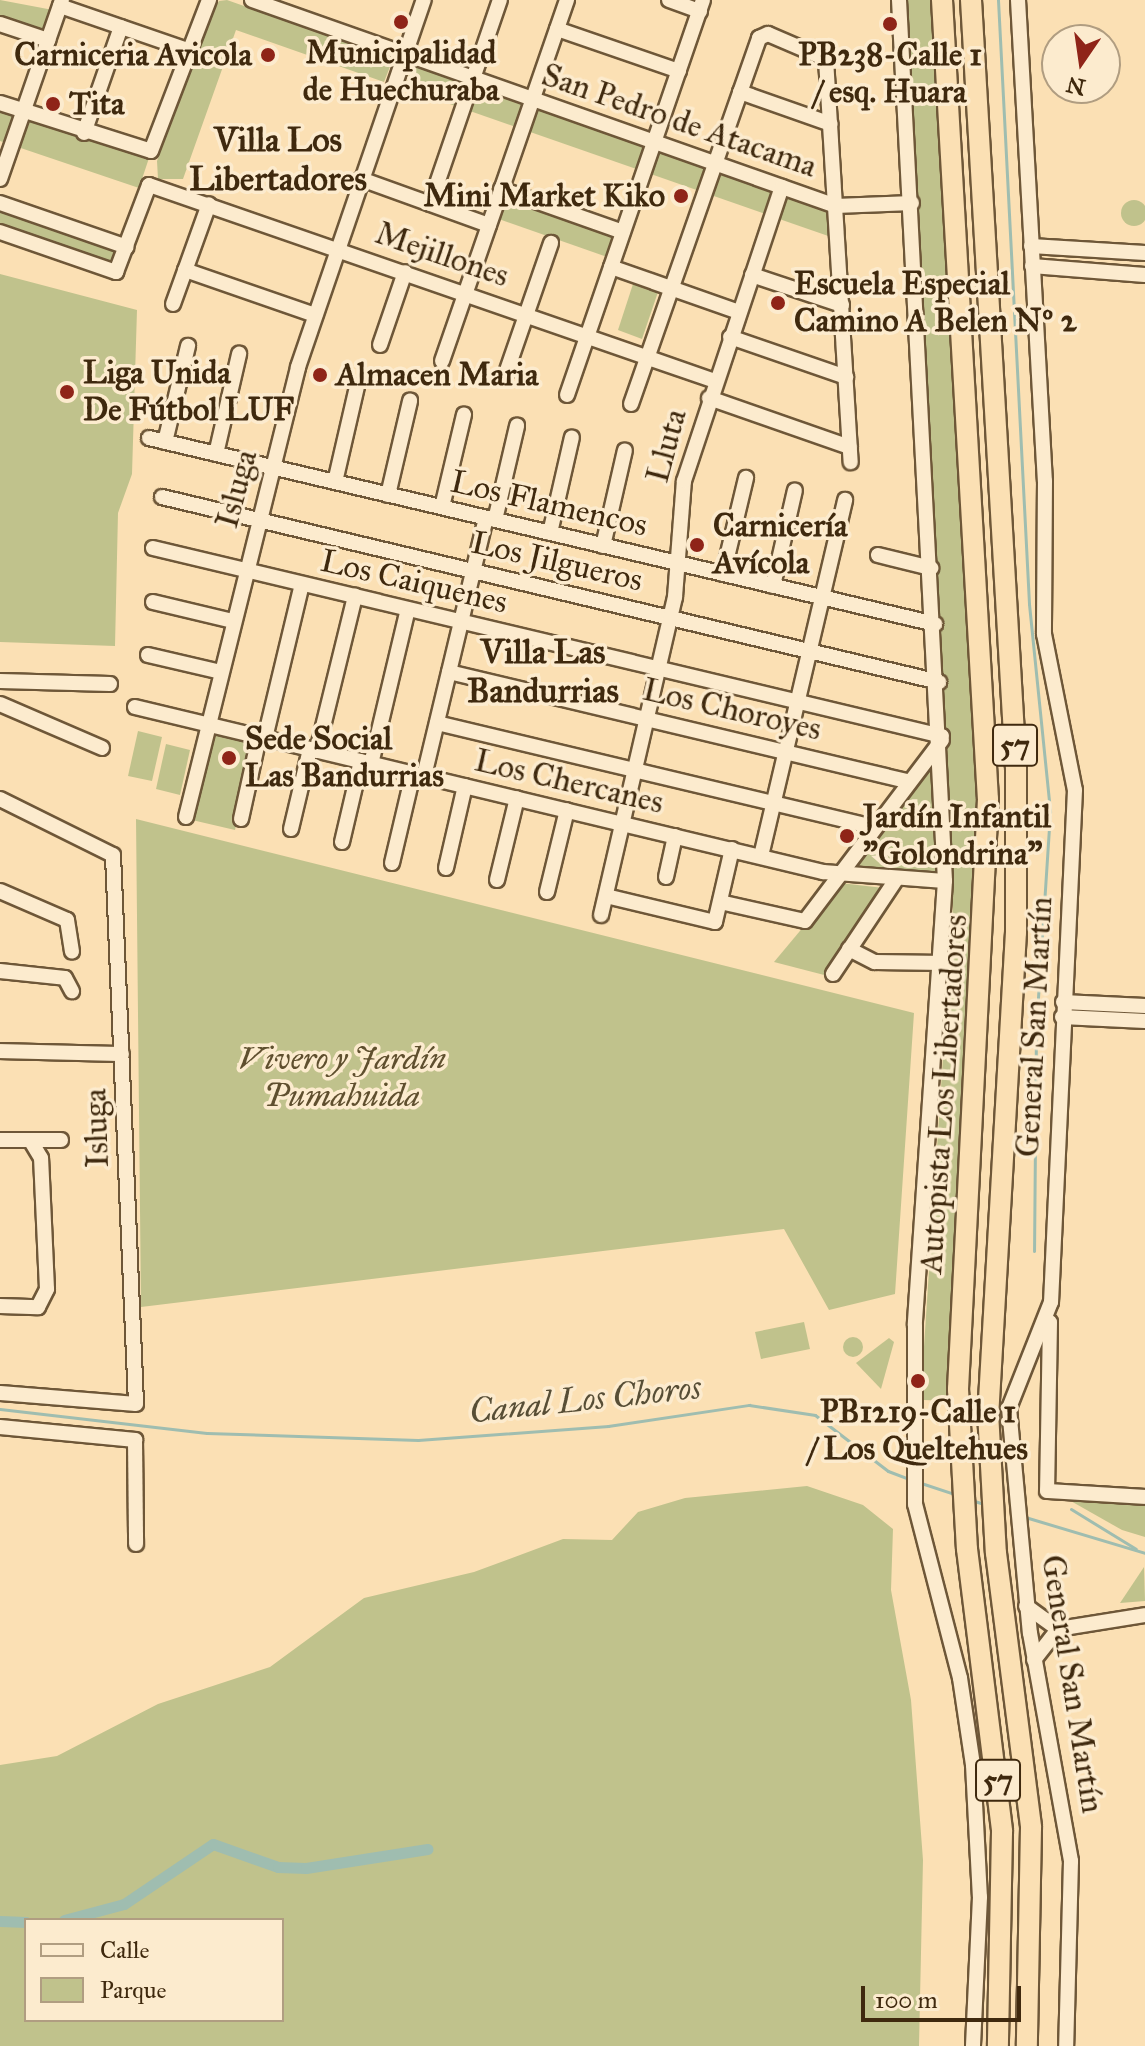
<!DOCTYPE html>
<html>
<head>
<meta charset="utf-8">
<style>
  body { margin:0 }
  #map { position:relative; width:1145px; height:2046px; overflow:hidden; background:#fbe0b4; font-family:"IM FELL Great Primer",serif }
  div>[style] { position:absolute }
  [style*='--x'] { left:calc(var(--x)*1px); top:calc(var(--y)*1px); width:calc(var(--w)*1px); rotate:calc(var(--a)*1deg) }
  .green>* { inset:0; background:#c0c28c }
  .round { border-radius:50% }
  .stream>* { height:3px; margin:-1.5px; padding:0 1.5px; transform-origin:1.5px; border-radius:1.5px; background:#9fbdb0 }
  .canal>* { height:11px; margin:-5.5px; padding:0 5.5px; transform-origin:5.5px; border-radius:5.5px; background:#9fbdb0 }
  .roads { filter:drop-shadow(2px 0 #6e5738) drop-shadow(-2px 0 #6e5738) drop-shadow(0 2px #6e5738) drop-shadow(0 -2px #6e5738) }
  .minor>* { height:14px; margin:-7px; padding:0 7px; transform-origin:7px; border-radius:7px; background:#fcebce }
  .highway>* { height:20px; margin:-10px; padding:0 10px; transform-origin:10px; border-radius:10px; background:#fbe0b4 }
  .dots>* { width:22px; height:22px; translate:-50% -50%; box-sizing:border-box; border:4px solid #fcebce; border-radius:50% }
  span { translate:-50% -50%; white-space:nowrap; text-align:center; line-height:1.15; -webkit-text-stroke:7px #fcebce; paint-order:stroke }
  .shield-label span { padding:2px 6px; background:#fcebce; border:2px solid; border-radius:6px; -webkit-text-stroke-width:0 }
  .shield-label { font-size:30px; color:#3f290e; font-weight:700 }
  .poi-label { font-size:32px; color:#3f290e; font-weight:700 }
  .right { translate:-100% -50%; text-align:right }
  .left { translate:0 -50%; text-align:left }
  .street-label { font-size:32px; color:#3f290e }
  .park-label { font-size:32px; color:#5f4f2e; font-style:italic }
  .neighbourhood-label { font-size:34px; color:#3f290e; font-weight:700 }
  .water-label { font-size:34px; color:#574e36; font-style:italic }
  .legend { position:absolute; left:24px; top:1918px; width:260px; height:104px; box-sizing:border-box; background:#fcebce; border:2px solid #b09d81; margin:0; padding:10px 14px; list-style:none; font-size:24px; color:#3f290e }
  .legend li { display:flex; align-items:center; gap:16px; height:40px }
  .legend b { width:40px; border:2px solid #b09d81 }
  .north { position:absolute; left:1041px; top:24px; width:80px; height:80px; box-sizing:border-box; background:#fcebce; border:2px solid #b09d81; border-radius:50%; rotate:193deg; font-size:22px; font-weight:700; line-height:32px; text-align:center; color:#3f290e }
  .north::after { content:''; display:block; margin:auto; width:28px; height:36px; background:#8f2418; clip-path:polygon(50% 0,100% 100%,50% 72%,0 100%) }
  .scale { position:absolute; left:861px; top:1986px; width:160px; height:36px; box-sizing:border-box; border:4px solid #3f290e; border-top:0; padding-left:10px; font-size:24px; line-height:28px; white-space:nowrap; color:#3f290e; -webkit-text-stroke:6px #fcebce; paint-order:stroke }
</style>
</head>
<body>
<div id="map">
  <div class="green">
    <div style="clip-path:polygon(0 0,53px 10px,46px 33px,0 20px)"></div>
    <div style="clip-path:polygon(227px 0,393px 59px,384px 82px,236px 30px,183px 179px,158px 179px,157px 161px,210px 18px,219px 1px)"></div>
    <div style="clip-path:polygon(907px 0,934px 0,980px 774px,951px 1401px,924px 1400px,923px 1362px,953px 904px)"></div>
    <div style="clip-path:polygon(413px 64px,832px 213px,834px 238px,404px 88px)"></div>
    <div style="clip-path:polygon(0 107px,149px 158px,139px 188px,0 141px)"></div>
    <div style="clip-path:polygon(505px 193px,619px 232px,610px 258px,496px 218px)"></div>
    <div class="round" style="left:1121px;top:200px;width:26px;height:26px"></div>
    <div style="clip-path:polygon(0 209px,120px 251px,114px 266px,0 229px)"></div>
    <div style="clip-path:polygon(0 274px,137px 310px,132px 474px,118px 513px,115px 646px,0 642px)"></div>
    <div style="clip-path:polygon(633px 284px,658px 292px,642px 339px,618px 330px)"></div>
    <div style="clip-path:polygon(138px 731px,162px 737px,152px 781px,128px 776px)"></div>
    <div style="clip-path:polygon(216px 735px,251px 743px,253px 750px,235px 830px,192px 820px)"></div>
    <div style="clip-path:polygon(166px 744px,190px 750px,180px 795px,156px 789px)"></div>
    <div style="clip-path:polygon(936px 756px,935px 871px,848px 866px)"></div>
    <div style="clip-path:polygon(136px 819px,914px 1013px,895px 1294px,829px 1310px,784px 1229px,141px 1307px)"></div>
    <div style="clip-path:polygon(840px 883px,884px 888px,828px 976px,774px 962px)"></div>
    <div style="clip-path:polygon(804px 1322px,810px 1349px,761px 1359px,755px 1332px)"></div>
    <div class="round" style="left:843px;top:1337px;width:20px;height:20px"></div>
    <div style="clip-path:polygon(889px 1338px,894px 1342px,881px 1389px,856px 1363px)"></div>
    <div style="clip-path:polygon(evenodd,807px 1486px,863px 1505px,893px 1529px,891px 1590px,911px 1700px,923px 1860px,919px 2046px,0 2046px,0 1765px,57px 1756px,158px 1704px,270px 1667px,364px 1598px,474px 1572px,563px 1539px,612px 1540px,638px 1512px,685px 1498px,807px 1486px,26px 1920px,282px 1920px,282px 2020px,26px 2020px,26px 1920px)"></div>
    <div style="clip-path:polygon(1069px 1500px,1145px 1502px,1145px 1537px,1122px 1530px)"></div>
    <div style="clip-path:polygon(1144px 1567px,1145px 1601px,1120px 1603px)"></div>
  </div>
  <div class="stream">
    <div style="--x:998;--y:0;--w:605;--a:87.06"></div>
    <div style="--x:1029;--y:604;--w:209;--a:84.2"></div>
    <div style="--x:1050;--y:812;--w:214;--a:93.7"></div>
    <div style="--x:1036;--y:1026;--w:225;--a:90.5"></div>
    <div style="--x:0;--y:1409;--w:208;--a:6.6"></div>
    <div style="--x:207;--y:1433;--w:211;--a:1.9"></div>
    <div style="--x:418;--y:1440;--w:191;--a:-4.2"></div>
    <div style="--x:608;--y:1426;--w:143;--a:-8.5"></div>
    <div style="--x:749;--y:1405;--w:67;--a:8.6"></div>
    <div style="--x:815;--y:1415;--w:92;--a:37.5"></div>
    <div style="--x:888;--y:1471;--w:25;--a:21"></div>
    <div style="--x:918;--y:1482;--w:41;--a:18.4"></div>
    <div style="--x:971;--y:1500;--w:17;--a:17"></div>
    <div style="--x:1071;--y:1509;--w:76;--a:31.6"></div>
    <div style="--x:1025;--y:1517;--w:125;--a:16.7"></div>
  </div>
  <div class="canal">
    <div style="--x:64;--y:1920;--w:62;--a:-14.9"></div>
    <div style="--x:124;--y:1904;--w:107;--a:-34"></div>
    <div style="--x:213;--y:1844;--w:69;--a:19.5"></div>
    <div style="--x:278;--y:1867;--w:28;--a:2"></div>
    <div style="--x:306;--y:1868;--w:123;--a:-8.9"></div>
    <div style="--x:0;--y:1921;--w:26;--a:2"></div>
  </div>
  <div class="roads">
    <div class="minor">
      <div style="--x:252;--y:0;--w:619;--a:19.43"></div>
      <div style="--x:836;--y:206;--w:76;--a:-2.3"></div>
      <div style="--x:669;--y:0;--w:33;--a:20"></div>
      <div style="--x:899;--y:0;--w:882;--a:87.01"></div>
      <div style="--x:945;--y:881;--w:445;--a:93.9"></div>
      <div style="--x:915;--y:1325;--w:179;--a:90"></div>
      <div style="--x:915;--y:1504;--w:180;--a:75.5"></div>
      <div style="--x:960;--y:1678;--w:88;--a:81.5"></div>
      <div style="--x:973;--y:1765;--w:132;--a:87"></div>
      <div style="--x:980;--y:1897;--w:149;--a:92.7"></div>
      <div style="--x:1018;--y:0;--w:482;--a:86.8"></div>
      <div style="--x:1045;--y:481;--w:153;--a:90.4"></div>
      <div style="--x:1044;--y:634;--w:159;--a:78.8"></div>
      <div style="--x:1075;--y:790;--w:513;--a:92.68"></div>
      <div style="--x:1051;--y:1302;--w:114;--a:111.6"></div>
      <div style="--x:1009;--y:1408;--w:226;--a:84.7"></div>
      <div style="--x:1030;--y:1633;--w:232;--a:79.8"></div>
      <div style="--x:1071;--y:1861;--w:185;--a:91.5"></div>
      <div style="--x:60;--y:6;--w:139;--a:19"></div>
      <div style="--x:0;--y:24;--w:51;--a:18.4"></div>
      <div style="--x:557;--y:29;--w:129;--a:19"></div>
      <div style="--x:740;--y:92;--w:96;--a:19.4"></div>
      <div style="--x:0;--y:103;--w:158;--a:17.6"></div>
      <div style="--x:151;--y:151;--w:162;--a:-69"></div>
      <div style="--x:84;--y:133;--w:112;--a:-70.8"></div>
      <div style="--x:0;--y:179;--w:189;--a:-70.9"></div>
      <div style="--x:361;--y:179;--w:136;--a:19.8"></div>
      <div style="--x:501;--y:189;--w:129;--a:19.4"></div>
      <div style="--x:0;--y:203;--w:134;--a:19.1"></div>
      <div style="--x:430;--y:204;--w:216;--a:-71.1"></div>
      <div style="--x:0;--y:232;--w:123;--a:19"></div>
      <div style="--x:116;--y:272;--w:93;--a:-69.2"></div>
      <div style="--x:149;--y:185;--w:599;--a:19.1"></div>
      <div style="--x:1031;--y:246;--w:114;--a:3.5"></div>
      <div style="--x:1032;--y:266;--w:113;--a:4.6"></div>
      <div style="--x:611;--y:267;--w:136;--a:19.4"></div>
      <div style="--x:185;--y:270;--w:138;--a:19.1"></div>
      <div style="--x:752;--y:275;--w:95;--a:18.4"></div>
      <div style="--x:173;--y:304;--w:106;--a:-70.2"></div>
      <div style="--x:730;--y:337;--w:123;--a:19"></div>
      <div style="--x:380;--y:345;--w:77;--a:-71.1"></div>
      <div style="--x:442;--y:361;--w:382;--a:-70.9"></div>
      <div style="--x:505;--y:376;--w:141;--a:-70.9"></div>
      <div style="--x:567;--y:395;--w:418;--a:-71"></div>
      <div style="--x:709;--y:398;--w:149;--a:19.2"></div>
      <div style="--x:631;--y:404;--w:388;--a:-70.7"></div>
      <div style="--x:759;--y:38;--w:10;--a:-24"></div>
      <div style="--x:768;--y:34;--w:63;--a:23.3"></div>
      <div style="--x:826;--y:59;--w:404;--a:86.5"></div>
      <div style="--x:149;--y:438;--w:808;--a:13.31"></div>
      <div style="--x:165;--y:442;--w:99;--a:-76.5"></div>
      <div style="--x:216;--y:454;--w:103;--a:-77"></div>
      <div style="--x:335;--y:482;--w:98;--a:-77"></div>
      <div style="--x:388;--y:495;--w:97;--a:-76.8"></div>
      <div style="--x:162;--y:497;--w:799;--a:13.39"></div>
      <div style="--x:442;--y:507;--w:95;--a:-76.6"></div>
      <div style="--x:495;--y:520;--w:97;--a:-76.8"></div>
      <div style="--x:550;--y:533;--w:98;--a:-77.1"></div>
      <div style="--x:603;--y:546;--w:98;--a:-77.1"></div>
      <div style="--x:153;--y:548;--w:811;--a:13.4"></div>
      <div style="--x:878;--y:555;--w:55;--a:13.8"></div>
      <div style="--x:723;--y:574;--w:99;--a:-76.5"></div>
      <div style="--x:773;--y:586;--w:98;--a:-77.1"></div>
      <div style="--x:153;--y:602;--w:82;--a:13.4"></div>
      <div style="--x:148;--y:655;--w:75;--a:13.1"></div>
      <div style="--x:449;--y:672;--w:473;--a:13.4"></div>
      <div style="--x:0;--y:681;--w:110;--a:1.6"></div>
      <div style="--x:0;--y:704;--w:111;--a:23.3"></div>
      <div style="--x:135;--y:707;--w:708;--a:13.49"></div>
      <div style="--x:823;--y:872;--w:122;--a:4.2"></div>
      <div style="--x:437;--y:723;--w:450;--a:13.4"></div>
      <div style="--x:265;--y:738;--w:158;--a:-76.5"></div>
      <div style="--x:317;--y:751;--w:160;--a:-76.2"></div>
      <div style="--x:371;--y:764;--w:159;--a:-76.6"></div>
      <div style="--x:424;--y:776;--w:265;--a:-76.5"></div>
      <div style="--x:0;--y:799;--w:126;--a:26.4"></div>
      <div style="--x:113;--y:855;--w:549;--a:87.6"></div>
      <div style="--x:136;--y:1404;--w:136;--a:-175.4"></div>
      <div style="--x:186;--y:817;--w:464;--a:-76"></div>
      <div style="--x:298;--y:367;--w:388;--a:-71.1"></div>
      <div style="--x:241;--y:819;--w:84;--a:-77.6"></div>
      <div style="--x:291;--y:829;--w:82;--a:-76.6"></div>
      <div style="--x:342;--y:842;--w:83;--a:-76.8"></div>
      <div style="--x:761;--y:856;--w:366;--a:-76.7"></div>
      <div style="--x:392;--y:863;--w:91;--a:-76.7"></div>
      <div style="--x:446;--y:868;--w:84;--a:-77"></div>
      <div style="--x:666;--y:877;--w:42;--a:-77.6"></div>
      <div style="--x:497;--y:880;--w:84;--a:-76.3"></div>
      <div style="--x:0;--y:891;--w:73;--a:23.4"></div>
      <div style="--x:67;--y:920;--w:32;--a:81"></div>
      <div style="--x:547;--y:892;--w:84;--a:-76.3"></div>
      <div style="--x:606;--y:896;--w:112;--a:13.4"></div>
      <div style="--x:715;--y:922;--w:75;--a:-76.9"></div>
      <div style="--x:720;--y:902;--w:87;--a:12.6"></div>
      <div style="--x:805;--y:921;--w:227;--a:-52.9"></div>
      <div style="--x:601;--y:915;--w:326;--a:-76.9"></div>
      <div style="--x:675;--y:597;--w:116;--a:-85.6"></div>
      <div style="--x:684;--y:481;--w:310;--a:-71.6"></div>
      <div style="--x:849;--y:949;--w:29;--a:27"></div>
      <div style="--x:875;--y:962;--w:69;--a:0.8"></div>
      <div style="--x:0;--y:971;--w:65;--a:6.1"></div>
      <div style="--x:65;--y:978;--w:15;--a:62"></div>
      <div style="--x:833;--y:974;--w:112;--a:-56.3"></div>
      <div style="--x:1063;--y:1002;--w:82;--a:2.8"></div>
      <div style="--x:1062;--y:1017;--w:83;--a:2.8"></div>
      <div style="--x:0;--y:1051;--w:122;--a:1.4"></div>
      <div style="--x:0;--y:1140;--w:61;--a:0"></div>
      <div style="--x:0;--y:1306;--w:38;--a:2"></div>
      <div style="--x:38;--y:1307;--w:20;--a:-63"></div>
      <div style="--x:47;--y:1289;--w:131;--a:-92.6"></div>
      <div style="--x:41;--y:1158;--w:17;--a:-121"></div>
      <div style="--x:1050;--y:1322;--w:169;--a:91"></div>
      <div style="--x:1047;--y:1491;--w:98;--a:3.5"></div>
      <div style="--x:0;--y:1427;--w:136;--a:5.5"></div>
      <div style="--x:135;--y:1440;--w:104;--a:89.4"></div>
      <div style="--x:1026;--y:1606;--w:39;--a:36"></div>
      <div style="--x:1034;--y:1660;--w:39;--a:-52"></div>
      <div style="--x:1058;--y:1629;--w:88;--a:-9.1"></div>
    </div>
    <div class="highway">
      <div style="--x:942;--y:0;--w:800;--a:86.71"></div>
      <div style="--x:988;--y:799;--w:591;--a:92.91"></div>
      <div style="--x:958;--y:1389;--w:160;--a:86.8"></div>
      <div style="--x:967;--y:1549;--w:285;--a:82.9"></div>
      <div style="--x:1002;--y:1832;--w:214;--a:91.1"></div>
      <div style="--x:971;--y:0;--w:769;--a:86.65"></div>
      <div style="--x:1016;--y:768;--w:164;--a:90"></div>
      <div style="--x:1016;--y:932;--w:481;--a:93.3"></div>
      <div style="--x:988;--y:1412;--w:141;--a:86.8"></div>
      <div style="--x:996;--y:1553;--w:277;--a:82.7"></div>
      <div style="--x:1031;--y:1828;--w:218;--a:91.1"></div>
    </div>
  </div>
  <div class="dots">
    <div style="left:401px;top:22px;background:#8f2418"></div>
    <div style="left:890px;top:24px;background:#8f2418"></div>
    <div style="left:268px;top:55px;background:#8f2418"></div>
    <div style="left:53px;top:104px;background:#8f2418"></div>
    <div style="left:681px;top:196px;background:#8f2418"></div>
    <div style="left:778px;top:303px;background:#8f2418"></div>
    <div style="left:320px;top:375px;background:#8f2418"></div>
    <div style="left:67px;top:392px;background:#8f2418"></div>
    <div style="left:697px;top:545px;background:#8f2418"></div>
    <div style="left:229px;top:758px;background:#8f2418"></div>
    <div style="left:847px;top:836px;background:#8f2418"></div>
    <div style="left:918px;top:1381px;background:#8f2418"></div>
  </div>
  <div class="shield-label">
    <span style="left:1015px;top:745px">57</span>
    <span style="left:998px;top:1780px">57</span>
  </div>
  <div class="poi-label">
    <span style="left:401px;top:72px">Municipalidad<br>de Huechuraba</span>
    <span class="right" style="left:252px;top:55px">Carniceria Avicola</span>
    <span style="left:890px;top:74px">PB238-Calle 1<br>/ esq. Huara</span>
    <span class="left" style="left:69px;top:104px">Tita</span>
    <span class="right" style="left:665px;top:196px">Mini Market Kiko</span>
    <span class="left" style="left:794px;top:303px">Escuela Especial<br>Camino A Belen Nº 2</span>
    <span class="left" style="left:83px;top:392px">Liga Unida<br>De Fútbol LUF</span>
    <span class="left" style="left:336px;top:375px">Almacen Maria</span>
    <span class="left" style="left:713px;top:545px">Carnicería<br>Avícola</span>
    <span class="left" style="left:245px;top:758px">Sede Social<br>Las Bandurrias</span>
    <span class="left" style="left:863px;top:836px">Jardín Infantil<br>"Golondrina"</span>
    <span style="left:918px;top:1431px">PB1219-Calle 1<br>/ Los Queltehues</span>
  </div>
  <div class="street-label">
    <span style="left:679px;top:121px;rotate:19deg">San Pedro de Atacama</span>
    <span style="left:442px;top:255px;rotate:19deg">Mejillones</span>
    <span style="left:667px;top:446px;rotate:-75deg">Lluta</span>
    <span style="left:237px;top:489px;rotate:-75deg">Isluga</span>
    <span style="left:549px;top:504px;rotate:13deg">Los Flamencos</span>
    <span style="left:557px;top:562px;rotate:13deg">Los Jilgueros</span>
    <span style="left:414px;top:582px;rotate:13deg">Los Caiquenes</span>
    <span style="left:732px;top:710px;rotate:13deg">Los Choroyes</span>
    <span style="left:569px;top:782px;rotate:13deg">Los Chercanes</span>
    <span style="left:1035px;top:1027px;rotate:-87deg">General San Martín</span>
    <span style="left:944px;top:1094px;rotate:-86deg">Autopista Los Libertadores</span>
    <span style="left:97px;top:1128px;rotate:-92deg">Isluga</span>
    <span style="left:1072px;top:1684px;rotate:81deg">General San Martín</span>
  </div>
  <div class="park-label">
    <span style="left:342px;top:1078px">Vivero y Jardín<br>Pumahuida</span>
  </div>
  <div class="neighbourhood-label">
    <span style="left:278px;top:159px">Villa Los<br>Libertadores</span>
    <span style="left:543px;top:671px">Villa Las<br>Bandurrias</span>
  </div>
  <div class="water-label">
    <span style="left:585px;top:1399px;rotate:-6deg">Canal Los Choros</span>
  </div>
  <ul class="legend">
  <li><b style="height:10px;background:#fcebce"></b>Calle</li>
  <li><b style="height:22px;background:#c0c28c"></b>Parque</li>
  </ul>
  <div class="north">N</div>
  <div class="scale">100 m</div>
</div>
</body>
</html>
